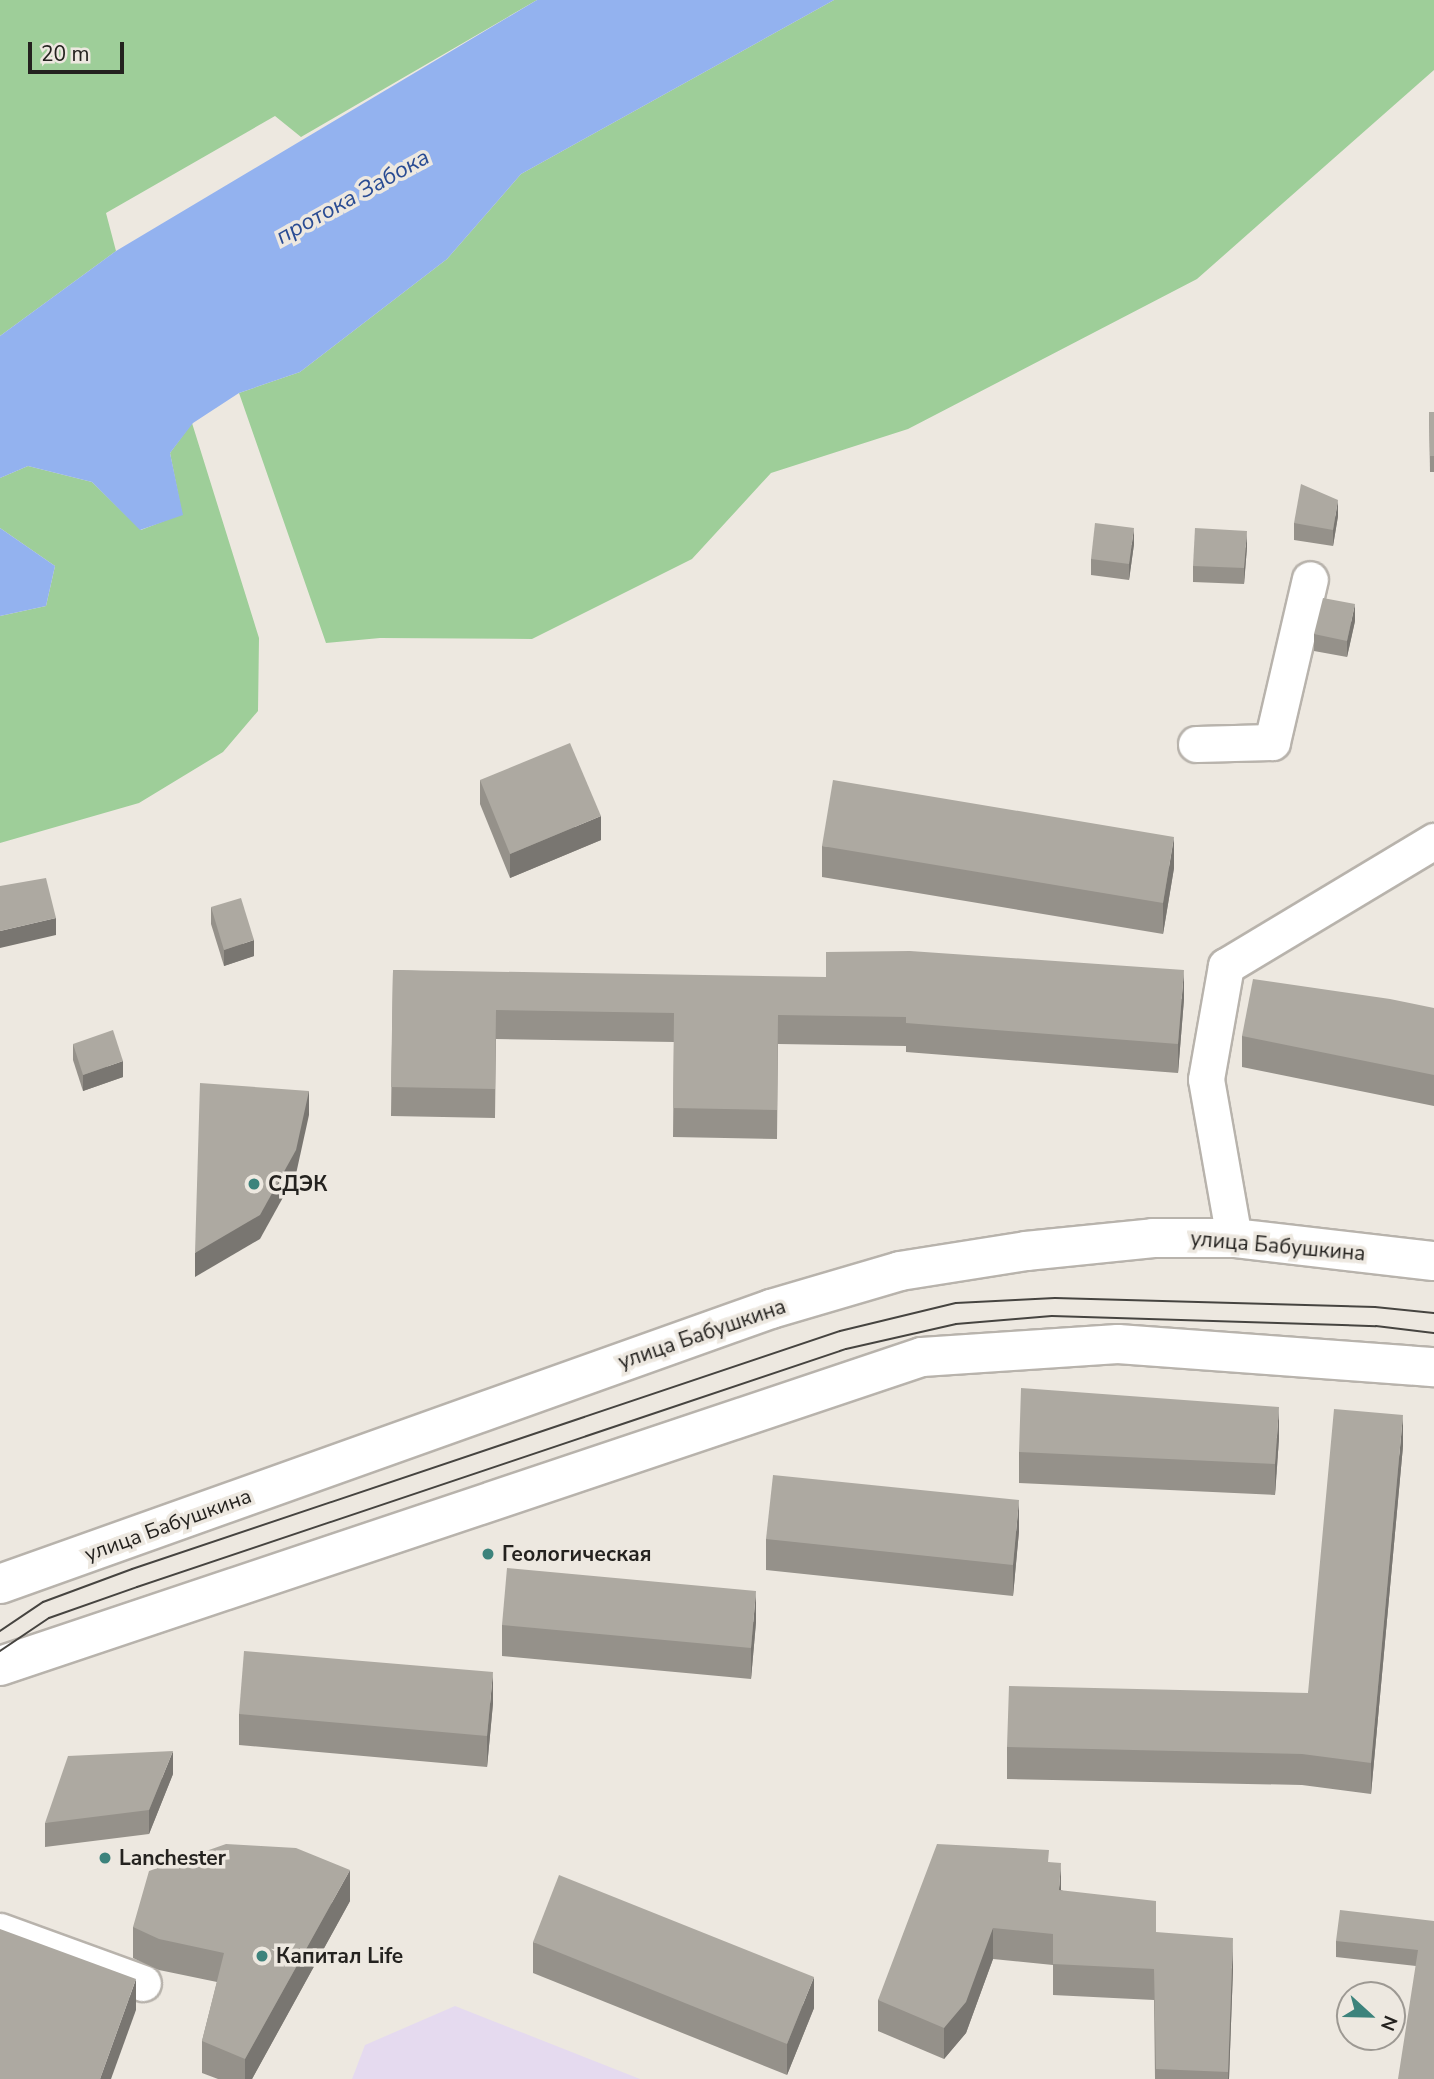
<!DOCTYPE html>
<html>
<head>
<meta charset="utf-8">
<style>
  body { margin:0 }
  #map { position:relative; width:1434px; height:2079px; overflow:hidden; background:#ede8e0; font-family:"Nunito Sans",sans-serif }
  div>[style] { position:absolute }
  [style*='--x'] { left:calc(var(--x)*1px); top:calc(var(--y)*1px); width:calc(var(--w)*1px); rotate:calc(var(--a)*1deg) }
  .education>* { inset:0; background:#e5daef }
  .green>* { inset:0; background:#9ece99 }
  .water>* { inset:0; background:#93b2ef }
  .roads { filter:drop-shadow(2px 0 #b8b3ac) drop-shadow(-2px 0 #b8b3ac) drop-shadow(0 2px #b8b3ac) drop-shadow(0 -2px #b8b3ac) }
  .minor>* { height:35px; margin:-17.5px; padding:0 17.5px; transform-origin:17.5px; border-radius:17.5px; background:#fff }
  .major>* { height:38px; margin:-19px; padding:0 19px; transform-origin:19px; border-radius:19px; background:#fff }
  .tram>* { height:2px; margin:-1px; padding:0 1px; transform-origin:1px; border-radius:1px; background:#464440 }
  .wall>* { inset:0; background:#95918a }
  .shaded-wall>* { inset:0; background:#797671 }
  .building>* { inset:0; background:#ada9a1 }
  .dots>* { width:19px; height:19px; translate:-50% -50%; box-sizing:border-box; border:4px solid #ede8e0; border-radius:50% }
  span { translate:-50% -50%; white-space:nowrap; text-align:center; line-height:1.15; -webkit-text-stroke:7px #ede8e0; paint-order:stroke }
  .poi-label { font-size:21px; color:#24221f; font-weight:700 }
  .left { translate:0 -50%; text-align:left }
  .street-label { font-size:21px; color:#24221f }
  .water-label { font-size:23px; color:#2a4c93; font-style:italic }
  .north { position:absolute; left:1336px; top:1981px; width:70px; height:70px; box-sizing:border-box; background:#ede8e0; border:2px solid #9d9993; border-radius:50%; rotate:112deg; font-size:19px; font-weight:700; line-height:28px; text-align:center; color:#24221f }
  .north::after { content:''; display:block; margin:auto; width:24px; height:32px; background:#3c837c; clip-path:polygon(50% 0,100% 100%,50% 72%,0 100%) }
  .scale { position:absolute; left:28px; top:42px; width:96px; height:32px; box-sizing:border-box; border:4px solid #24221f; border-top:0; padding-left:9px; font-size:21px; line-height:24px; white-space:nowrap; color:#24221f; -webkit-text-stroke:5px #ede8e0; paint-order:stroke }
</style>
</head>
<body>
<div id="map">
  <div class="education">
    <div style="clip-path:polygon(455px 2006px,640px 2079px,352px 2079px,365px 2045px)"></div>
  </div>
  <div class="green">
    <div style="clip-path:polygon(0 0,537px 0,301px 137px,275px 116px,106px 213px,116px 251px,0 336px)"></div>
    <div style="clip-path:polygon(834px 0,1434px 0,1434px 70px,1197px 279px,908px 429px,771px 473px,692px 559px,532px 639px,380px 638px,326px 643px,239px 393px,300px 372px,447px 259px,521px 174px)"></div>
    <div style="clip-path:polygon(192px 423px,259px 638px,258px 711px,223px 752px,139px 803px,0 843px,0 616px,46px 606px,55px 566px,0 528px,0 478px,28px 466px,92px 482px,141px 530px,182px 514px,170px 453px)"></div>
  </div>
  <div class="water">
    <div style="clip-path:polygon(537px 0,834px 0,521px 174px,447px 259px,300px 372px,239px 393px,193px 423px,170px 453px,183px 515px,140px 530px,92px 482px,28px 466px,0 478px,0 336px,116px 251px)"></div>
    <div style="clip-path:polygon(0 528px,55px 566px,46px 606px,0 616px)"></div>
  </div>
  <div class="roads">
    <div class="minor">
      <div style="--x:1196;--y:744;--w:76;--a:-1.5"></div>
      <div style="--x:1272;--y:742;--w:167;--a:-76.9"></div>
      <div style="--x:1234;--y:1238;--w:161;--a:-100"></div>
      <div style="--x:1206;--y:1079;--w:115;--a:-80"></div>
      <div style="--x:1226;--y:966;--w:243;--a:-31"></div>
      <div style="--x:0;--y:1931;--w:152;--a:20"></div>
    </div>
    <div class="major">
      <div style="--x:0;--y:1584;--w:819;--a:-19.63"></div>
      <div style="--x:771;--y:1309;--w:134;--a:-16.4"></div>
      <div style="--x:900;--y:1271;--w:128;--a:-9"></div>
      <div style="--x:1026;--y:1251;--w:128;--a:-5.8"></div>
      <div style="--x:1153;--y:1238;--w:81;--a:0"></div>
      <div style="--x:1234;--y:1238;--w:201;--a:6.6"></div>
      <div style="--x:0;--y:1666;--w:972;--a:-18.53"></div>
      <div style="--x:922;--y:1357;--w:196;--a:-3.8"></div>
      <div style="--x:1118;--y:1344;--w:317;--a:4.2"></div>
    </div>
  </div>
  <div class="tram">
    <div style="--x:0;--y:1631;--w:52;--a:-34"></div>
    <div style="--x:43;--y:1602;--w:95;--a:-20.3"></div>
    <div style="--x:132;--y:1569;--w:747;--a:-18.58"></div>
    <div style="--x:840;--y:1331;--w:119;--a:-13.6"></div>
    <div style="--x:956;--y:1303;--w:99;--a:-2.9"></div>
    <div style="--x:1055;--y:1298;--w:320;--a:1.6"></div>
    <div style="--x:1375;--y:1307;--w:59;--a:5.8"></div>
    <div style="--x:0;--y:1651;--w:59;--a:-34"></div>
    <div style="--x:49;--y:1618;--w:93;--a:-19.4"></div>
    <div style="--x:137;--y:1587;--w:748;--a:-18.56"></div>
    <div style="--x:846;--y:1349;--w:113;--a:-12.8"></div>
    <div style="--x:956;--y:1324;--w:96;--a:-4.8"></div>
    <div style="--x:1052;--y:1316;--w:324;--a:1.8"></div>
    <div style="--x:1376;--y:1326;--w:58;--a:6.9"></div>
  </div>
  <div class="wall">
    <div style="clip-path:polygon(1429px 412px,1434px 412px,1434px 472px,1430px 472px)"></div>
    <div style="clip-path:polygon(1338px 516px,1333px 546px,1294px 540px,1294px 523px)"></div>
    <div style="clip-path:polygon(1134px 544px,1129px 580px,1091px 575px,1091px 559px)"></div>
    <div style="clip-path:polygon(1247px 547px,1244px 584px,1193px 582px,1193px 566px)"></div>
    <div style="clip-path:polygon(1355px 621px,1347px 657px,1314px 651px,1314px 634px)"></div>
    <div style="clip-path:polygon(480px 780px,601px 840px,510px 878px,480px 804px)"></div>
    <div style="clip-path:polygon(822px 846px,1174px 868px,1163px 934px,822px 877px)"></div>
    <div style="clip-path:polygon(211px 907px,254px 956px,224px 966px,211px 924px)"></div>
    <div style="clip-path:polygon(393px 970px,1184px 999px,1178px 1073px,906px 1052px,906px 1046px,778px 1044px,777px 1139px,673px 1137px,674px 1042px,496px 1039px,495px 1118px,391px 1116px)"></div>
    <div style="clip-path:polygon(1434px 1008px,1434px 1106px,1242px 1067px,1242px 1036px)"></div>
    <div style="clip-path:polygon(73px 1044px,123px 1077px,83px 1091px,73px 1060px)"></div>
    <div style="clip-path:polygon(1279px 1438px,1275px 1495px,1019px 1483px,1019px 1452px)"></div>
    <div style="clip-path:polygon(1403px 1446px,1371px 1794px,1302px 1785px,1007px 1779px,1007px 1747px,1308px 1693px)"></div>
    <div style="clip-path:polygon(1019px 1531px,1013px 1596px,766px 1570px,766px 1539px)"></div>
    <div style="clip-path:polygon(756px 1622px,751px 1679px,502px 1656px,502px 1625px)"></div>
    <div style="clip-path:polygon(493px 1703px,487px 1767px,239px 1745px,239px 1714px)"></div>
    <div style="clip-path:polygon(173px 1774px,149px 1834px,45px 1847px,45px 1823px)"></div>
    <div style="clip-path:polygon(1049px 1862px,1061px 1890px,1156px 1933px,1233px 1969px,1229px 2079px,1155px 2079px,1154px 2000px,1053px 1995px,1053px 1965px,993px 1959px,966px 2033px,944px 2059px,878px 2031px,878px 2000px)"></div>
    <div style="clip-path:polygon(350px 1901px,252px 2079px,218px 2079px,202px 2073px,202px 2041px,217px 1982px,159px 1970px,133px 1958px,133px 1927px)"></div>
    <div style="clip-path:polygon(1434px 1921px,1416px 1966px,1336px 1957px,1336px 1941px)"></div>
    <div style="clip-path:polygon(533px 1942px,814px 2008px,787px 2075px,533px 1973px)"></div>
  </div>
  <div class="shaded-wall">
    <div style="clip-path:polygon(1338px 500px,1338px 516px,1333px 546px,1333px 530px)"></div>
    <div style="clip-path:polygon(1134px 528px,1134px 544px,1129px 580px,1129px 564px)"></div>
    <div style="clip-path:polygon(1247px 531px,1247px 547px,1244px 584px,1244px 568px)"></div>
    <div style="clip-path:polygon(1355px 604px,1355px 621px,1347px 657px,1347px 641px)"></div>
    <div style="clip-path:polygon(601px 816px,601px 840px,510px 878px,510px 854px)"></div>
    <div style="clip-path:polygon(1174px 837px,1174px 868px,1163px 934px,1163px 903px)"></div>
    <div style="clip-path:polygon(56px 918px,56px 935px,0 948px,0 931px)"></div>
    <div style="clip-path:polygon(254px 940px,254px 956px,224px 966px,224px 950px)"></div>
    <div style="clip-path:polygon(1184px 970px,1184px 999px,1178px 1073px,1178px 1044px)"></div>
    <div style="clip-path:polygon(123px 1061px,123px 1077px,83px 1091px,83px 1075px)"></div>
    <div style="clip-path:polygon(309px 1091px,309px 1115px,296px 1174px,260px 1239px,195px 1277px,195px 1253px)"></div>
    <div style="clip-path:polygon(1279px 1407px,1279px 1438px,1275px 1495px,1275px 1464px)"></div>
    <div style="clip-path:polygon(1403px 1415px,1403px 1446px,1371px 1794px,1371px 1763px)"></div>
    <div style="clip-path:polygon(1019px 1500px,1019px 1531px,1013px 1596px,1013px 1565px)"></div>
    <div style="clip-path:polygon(756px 1591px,756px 1622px,751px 1679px,751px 1648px)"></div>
    <div style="clip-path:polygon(493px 1672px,493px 1703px,487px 1767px,487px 1736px)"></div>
    <div style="clip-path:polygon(173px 1751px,173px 1774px,149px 1834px,149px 1810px)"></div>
    <div style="clip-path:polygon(1061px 1863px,1061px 1894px,1059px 1890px)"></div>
    <div style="clip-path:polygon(350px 1870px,350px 1901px,252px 2079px,245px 2079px,245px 2059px)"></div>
    <div style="clip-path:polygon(993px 1928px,993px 1959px,966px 2033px,944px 2059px,944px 2028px)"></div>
    <div style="clip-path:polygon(1233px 1938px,1233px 1969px,1229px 2079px,1228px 2079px)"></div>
    <div style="clip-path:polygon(814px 1977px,814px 2008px,787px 2075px,787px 2044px)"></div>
    <div style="clip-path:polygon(136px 1979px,136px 2010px,111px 2079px,100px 2079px)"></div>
  </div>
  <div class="building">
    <div style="clip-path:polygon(1429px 412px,1434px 412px,1434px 456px,1430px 456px)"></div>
    <div style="clip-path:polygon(1301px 484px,1338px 500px,1333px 530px,1294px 523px)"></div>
    <div style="clip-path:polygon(1095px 523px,1134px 528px,1129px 564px,1091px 559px)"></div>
    <div style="clip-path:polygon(1195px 528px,1247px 531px,1244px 568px,1193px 566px)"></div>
    <div style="clip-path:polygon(1323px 598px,1355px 604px,1347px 641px,1314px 634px)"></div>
    <div style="clip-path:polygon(570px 743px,601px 816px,510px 854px,480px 780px)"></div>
    <div style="clip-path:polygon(833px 780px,1174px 837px,1163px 903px,822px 846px)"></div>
    <div style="clip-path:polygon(46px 878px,56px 918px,0 931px,0 886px)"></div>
    <div style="clip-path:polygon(241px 898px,254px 940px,224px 950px,211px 907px)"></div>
    <div style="clip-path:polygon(910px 951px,1184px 970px,1178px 1044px,906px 1023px,906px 1017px,778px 1015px,777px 1110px,673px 1108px,674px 1013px,496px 1010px,495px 1089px,391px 1087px,393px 970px,826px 977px,826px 952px)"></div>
    <div style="clip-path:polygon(1253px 979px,1390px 999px,1434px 1008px,1434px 1075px,1242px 1036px)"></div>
    <div style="clip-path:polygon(113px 1030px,123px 1061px,83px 1075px,73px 1044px)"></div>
    <div style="clip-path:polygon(200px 1083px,309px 1091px,296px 1150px,260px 1215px,195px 1253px)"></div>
    <div style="clip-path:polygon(1021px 1388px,1279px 1407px,1275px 1464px,1019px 1452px)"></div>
    <div style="clip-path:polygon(1334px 1409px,1403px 1415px,1371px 1763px,1302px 1754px,1007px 1747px,1009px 1686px,1308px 1693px)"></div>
    <div style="clip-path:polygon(773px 1475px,1019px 1500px,1013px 1565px,766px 1539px)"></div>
    <div style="clip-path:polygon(507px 1568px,756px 1591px,751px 1648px,502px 1625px)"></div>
    <div style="clip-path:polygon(244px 1651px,493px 1672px,487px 1736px,239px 1714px)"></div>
    <div style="clip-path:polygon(173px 1751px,149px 1810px,45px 1823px,68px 1756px)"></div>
    <div style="clip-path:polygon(226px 1844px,296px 1848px,350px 1870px,245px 2059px,202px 2041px,224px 1953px,159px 1939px,133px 1927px,149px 1871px)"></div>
    <div style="clip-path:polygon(937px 1844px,1049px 1850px,1048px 1862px,1061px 1863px,1059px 1890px,1156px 1901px,1156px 1932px,1233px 1938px,1228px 2072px,1156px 2069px,1154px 1969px,1053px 1964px,1053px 1934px,993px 1928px,966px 2002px,944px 2028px,878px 2000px)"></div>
    <div style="clip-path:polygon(559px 1875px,814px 1977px,787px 2044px,533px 1942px)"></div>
    <div style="clip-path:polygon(1340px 1910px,1434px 1921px,1434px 2079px,1398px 2079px,1418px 1950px,1336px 1941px)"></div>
    <div style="clip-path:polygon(0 1929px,136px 1979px,100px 2079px,0 2079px)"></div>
  </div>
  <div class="dots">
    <div style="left:254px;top:1184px;background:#3c837c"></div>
    <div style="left:488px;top:1554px;background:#3c837c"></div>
    <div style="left:105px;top:1858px;background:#3c837c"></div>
    <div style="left:262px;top:1956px;background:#3c837c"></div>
  </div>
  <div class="poi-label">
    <span class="left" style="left:268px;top:1184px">СДЭК</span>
    <span class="left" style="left:502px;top:1554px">Геологическая</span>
    <span class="left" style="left:119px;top:1858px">Lanchester</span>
    <span class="left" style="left:276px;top:1956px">Капитал Life</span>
  </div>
  <div class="street-label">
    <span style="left:1278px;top:1246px;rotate:5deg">улица Бабушкина</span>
    <span style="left:702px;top:1334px;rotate:-19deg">улица Бабушкина</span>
    <span style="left:168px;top:1525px;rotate:-20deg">улица Бабушкина</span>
  </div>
  <div class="water-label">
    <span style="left:353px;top:197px;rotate:-29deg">протока Забока</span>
  </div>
  <div class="north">N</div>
  <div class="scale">20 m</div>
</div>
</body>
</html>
